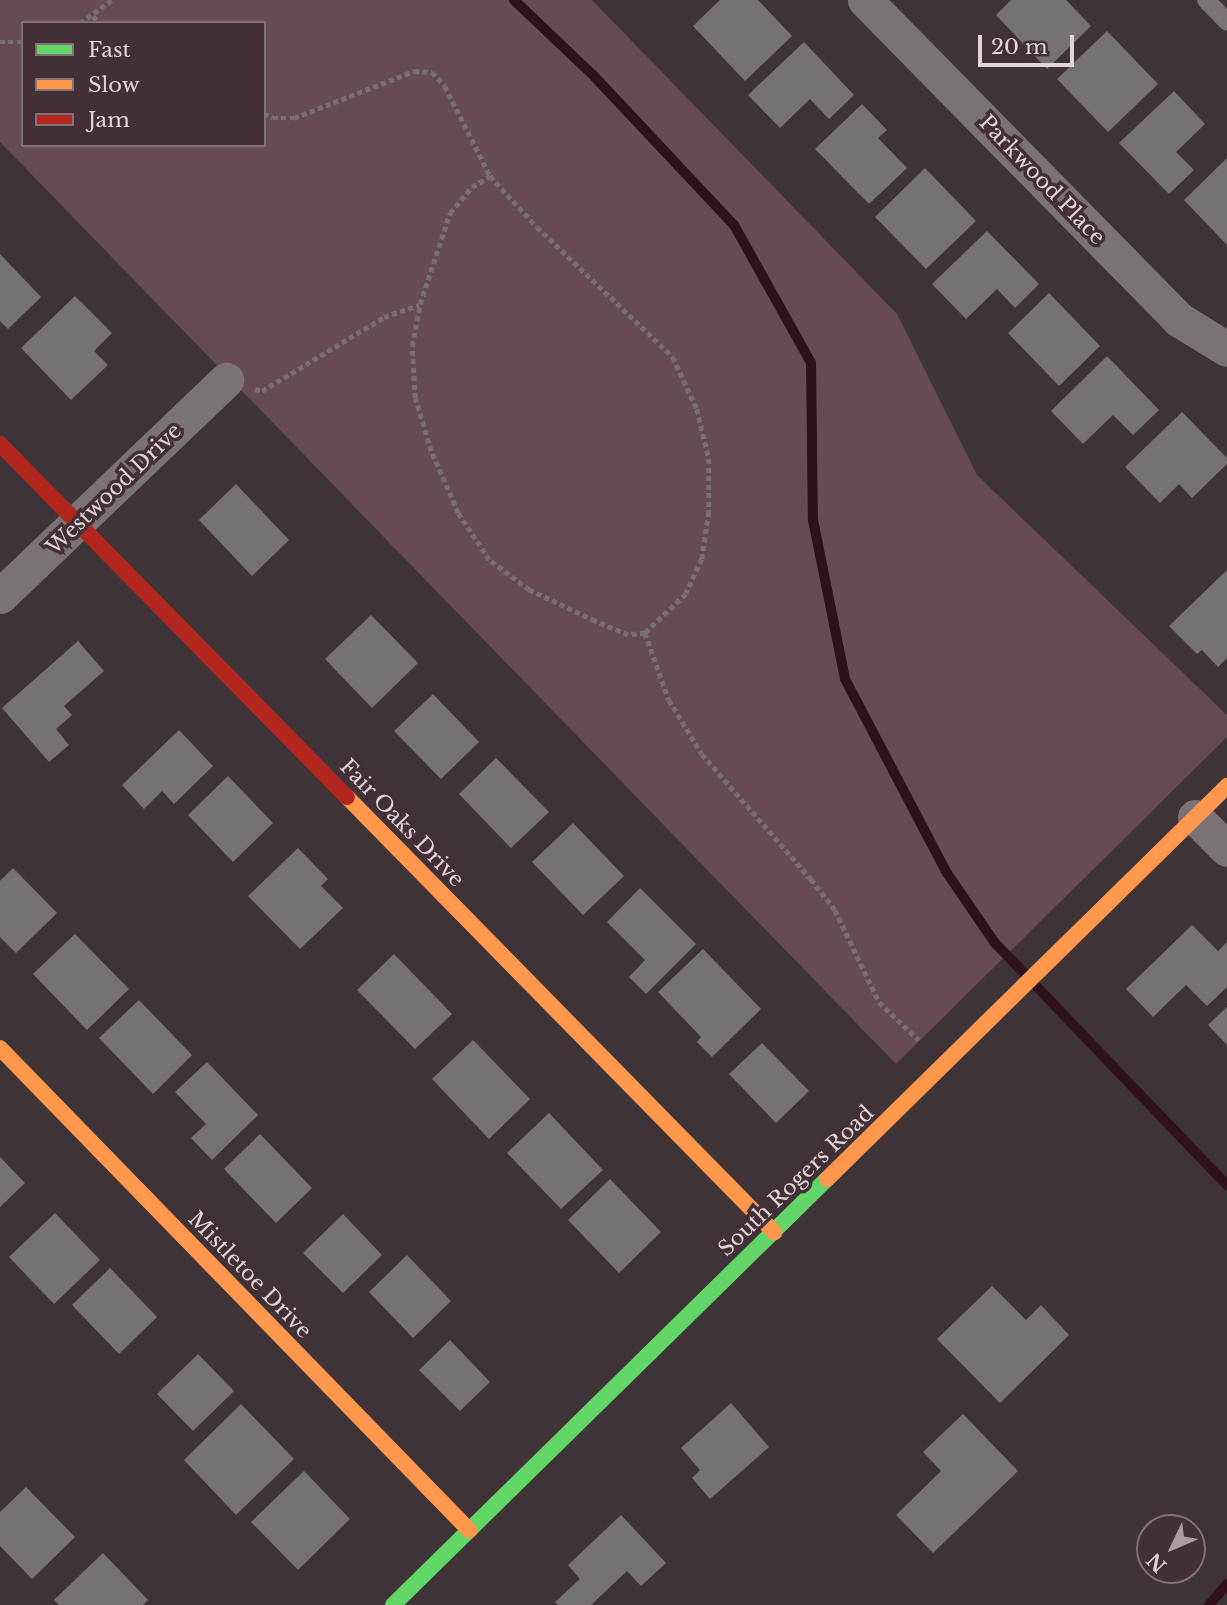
<!DOCTYPE html>
<html>
<head>
<meta charset="utf-8">
<style>
  body { margin:0 }
  #map { position:relative; width:1227px; height:1605px; overflow:hidden; background:#3e3437; font-family:"Libre Baskerville",serif }
  div>[style] { position:absolute }
  [style*='--x'] { left:calc(var(--x)*1px); top:calc(var(--y)*1px); width:calc(var(--w)*1px); rotate:calc(var(--a)*1deg) }
  .green>* { inset:0; background:#664b54 }
  .stream>* { height:10px; margin:-5px; padding:0 5px; transform-origin:5px; border-radius:5px; background:#2f111d }
  .building>* { inset:0; background:#757372 }
  .path>* { height:4.5px; margin-top:-2.25px; transform-origin:0; background:repeating-linear-gradient(90deg,#767072 0 5px,transparent 0 8.5px) }
  .lane>* { height:18px; margin:-9px; padding:0 9px; transform-origin:9px; border-radius:9px; background:#7a7375 }
  .street>* { height:35px; margin:-17.5px; padding:0 17.5px; transform-origin:17.5px; border-radius:17.5px; background:#7a7375 }
  .fast>* { height:16px; margin:-8px; padding:0 8px; transform-origin:8px; border-radius:8px; background:#63d668 }
  .slow>* { height:16px; margin:-8px; padding:0 8px; transform-origin:8px; border-radius:8px; background:#ff974d }
  .jam>* { height:16px; margin:-8px; padding:0 8px; transform-origin:8px; border-radius:8px; background:#b3261e }
  span { translate:-50% -50%; white-space:nowrap; text-align:center; line-height:1.15; -webkit-text-stroke:7px #423036; paint-order:stroke }
  .street-label { font-size:21px; color:#e1d5d9 }
  .legend { position:absolute; left:21px; top:21px; width:245px; height:126px; box-sizing:border-box; background:#423036; border:2px solid #827277; margin:0; padding:9px 12px; list-style:none; font-size:21px; color:#e1d5d9 }
  .legend li { display:flex; align-items:center; gap:14px; height:35px }
  .legend b { width:35px; border:2px solid #827277 }
  .north { position:absolute; left:1136px; top:1514px; width:70px; height:70px; box-sizing:border-box; background:#423036; border:2px solid #827277; border-radius:50%; rotate:226deg; font-size:19px; font-weight:700; line-height:28px; text-align:center; color:#e1d5d9 }
  .north::after { content:''; display:block; margin:auto; width:24px; height:32px; background:#a89da0; clip-path:polygon(50% 0,100% 100%,50% 72%,0 100%) }
  .scale { position:absolute; left:978px; top:35px; width:96px; height:32px; box-sizing:border-box; border:4px solid #e1d5d9; border-top:0; padding-left:9px; font-size:21px; line-height:24px; white-space:nowrap; color:#e1d5d9; -webkit-text-stroke:5px #423036; paint-order:stroke }
</style>
</head>
<body>
<div id="map">
  <div class="green">
    <div style="clip-path:polygon(evenodd,0 0,592px 0,897px 314px,977px 475px,1227px 715px,1227px 737px,896px 1064px,0 142px,0 0,23px 23px,264px 23px,264px 145px,23px 145px,23px 23px)"></div>
  </div>
  <div class="stream">
    <div style="--x:514;--y:0;--w:109;--a:43.5"></div>
    <div style="--x:593;--y:75;--w:206;--a:46.8"></div>
    <div style="--x:734;--y:225;--w:158;--a:60.8"></div>
    <div style="--x:811;--y:363;--w:157;--a:89.3"></div>
    <div style="--x:813;--y:520;--w:162;--a:78.6"></div>
    <div style="--x:845;--y:679;--w:219;--a:62.3"></div>
    <div style="--x:947;--y:873;--w:85;--a:55.6"></div>
    <div style="--x:995;--y:943;--w:45;--a:45.9"></div>
    <div style="--x:1036;--y:986;--w:276;--a:46.2"></div>
    <div style="--x:1209;--y:1605;--w:28;--a:-49"></div>
  </div>
  <div class="building">
    <div style="clip-path:polygon(720px 0,758px 0,792px 36px,745px 81px,693px 26px)"></div>
    <div style="clip-path:polygon(1011px 0,1066px 0,1091px 26px,1047px 69px,996px 15px)"></div>
    <div style="clip-path:polygon(1107px 31px,1158px 84px,1108px 132px,1057px 79px)"></div>
    <div style="clip-path:polygon(804px 42px,854px 95px,829px 119px,810px 99px,780px 128px,748px 95px)"></div>
    <div style="clip-path:polygon(1174px 91px,1205px 124px,1176px 152px,1194px 170px,1169px 194px,1119px 143px)"></div>
    <div style="clip-path:polygon(862px 104px,887px 130px,878px 138px,907px 168px,869px 204px,815px 149px)"></div>
    <div style="clip-path:polygon(1227px 158px,1227px 245px,1184px 200px)"></div>
    <div style="clip-path:polygon(925px 168px,976px 221px,926px 269px,875px 217px)"></div>
    <div style="clip-path:polygon(987px 231px,1039px 284px,1015px 308px,997px 289px,966px 319px,932px 284px)"></div>
    <div style="clip-path:polygon(0 254px,41px 297px,8px 329px,0 321px)"></div>
    <div style="clip-path:polygon(1049px 293px,1100px 346px,1059px 386px,1008px 333px)"></div>
    <div style="clip-path:polygon(75px 296px,112px 333px,94px 351px,108px 365px,71px 400px,21px 348px)"></div>
    <div style="clip-path:polygon(1107px 356px,1159px 410px,1133px 435px,1113px 415px,1083px 444px,1051px 411px)"></div>
    <div style="clip-path:polygon(1182px 412px,1227px 458px,1227px 464px,1192px 498px,1179px 484px,1160px 503px,1125px 467px)"></div>
    <div style="clip-path:polygon(236px 484px,289px 540px,252px 576px,199px 520px)"></div>
    <div style="clip-path:polygon(1227px 570px,1227px 658px,1218px 667px,1202px 650px,1197px 654px,1169px 626px)"></div>
    <div style="clip-path:polygon(371px 615px,418px 663px,372px 708px,325px 659px)"></div>
    <div style="clip-path:polygon(78px 641px,104px 671px,64px 706px,72px 715px,56px 729px,69px 745px,49px 762px,2px 708px)"></div>
    <div style="clip-path:polygon(433px 694px,479px 742px,441px 779px,394px 731px)"></div>
    <div style="clip-path:polygon(179px 730px,213px 766px,174px 804px,162px 791px,144px 809px,122px 785px)"></div>
    <div style="clip-path:polygon(496px 758px,549px 812px,511px 848px,459px 794px)"></div>
    <div style="clip-path:polygon(228px 776px,273px 823px,233px 862px,188px 815px)"></div>
    <div style="clip-path:polygon(573px 823px,624px 876px,583px 915px,532px 862px)"></div>
    <div style="clip-path:polygon(298px 848px,328px 879px,321px 886px,343px 908px,300px 949px,248px 896px)"></div>
    <div style="clip-path:polygon(13px 868px,57px 913px,16px 953px,0 937px,0 881px)"></div>
    <div style="clip-path:polygon(640px 888px,696px 944px,646px 994px,629px 977px,645px 960px,607px 922px)"></div>
    <div style="clip-path:polygon(1192px 925px,1218px 951px,1227px 942px,1227px 987px,1207px 1006px,1186px 985px,1153px 1017px,1126px 989px)"></div>
    <div style="clip-path:polygon(75px 934px,129px 989px,87px 1030px,33px 974px)"></div>
    <div style="clip-path:polygon(703px 949px,761px 1009px,712px 1057px,697px 1042px,701px 1037px,658px 992px)"></div>
    <div style="clip-path:polygon(394px 954px,452px 1014px,415px 1049px,357px 990px)"></div>
    <div style="clip-path:polygon(139px 1000px,192px 1055px,153px 1094px,99px 1038px)"></div>
    <div style="clip-path:polygon(1227px 1007px,1227px 1045px,1208px 1025px)"></div>
    <div style="clip-path:polygon(473px 1040px,530px 1099px,489px 1139px,432px 1079px)"></div>
    <div style="clip-path:polygon(762px 1043px,809px 1091px,776px 1123px,729px 1074px)"></div>
    <div style="clip-path:polygon(207px 1062px,258px 1115px,212px 1160px,191px 1138px,206px 1124px,175px 1092px)"></div>
    <div style="clip-path:polygon(549px 1113px,603px 1170px,561px 1209px,507px 1153px)"></div>
    <div style="clip-path:polygon(260px 1134px,312px 1188px,276px 1223px,224px 1169px)"></div>
    <div style="clip-path:polygon(0 1157px,25px 1183px,0 1207px)"></div>
    <div style="clip-path:polygon(610px 1179px,661px 1232px,619px 1273px,568px 1220px)"></div>
    <div style="clip-path:polygon(55px 1213px,100px 1260px,54px 1304px,9px 1257px)"></div>
    <div style="clip-path:polygon(343px 1214px,382px 1255px,343px 1293px,303px 1253px)"></div>
    <div style="clip-path:polygon(407px 1255px,451px 1301px,413px 1338px,369px 1292px)"></div>
    <div style="clip-path:polygon(110px 1268px,157px 1317px,119px 1354px,72px 1305px)"></div>
    <div style="clip-path:polygon(992px 1286px,1026px 1320px,1041px 1305px,1069px 1335px,1000px 1403px,937px 1339px)"></div>
    <div style="clip-path:polygon(450px 1340px,490px 1382px,460px 1411px,419px 1370px)"></div>
    <div style="clip-path:polygon(198px 1354px,234px 1391px,193px 1431px,157px 1394px)"></div>
    <div style="clip-path:polygon(731px 1403px,769px 1447px,710px 1499px,692px 1478px,700px 1470px,681px 1448px)"></div>
    <div style="clip-path:polygon(241px 1404px,294px 1459px,236px 1515px,184px 1460px)"></div>
    <div style="clip-path:polygon(963px 1414px,1018px 1471px,933px 1553px,896px 1515px,941px 1471px,923px 1452px)"></div>
    <div style="clip-path:polygon(304px 1471px,350px 1519px,298px 1570px,251px 1522px)"></div>
    <div style="clip-path:polygon(26px 1487px,75px 1537px,32px 1579px,0 1546px,0 1512px)"></div>
    <div style="clip-path:polygon(621px 1515px,666px 1563px,641px 1586px,627px 1571px,591px 1605px,558px 1605px,555px 1602px,580px 1579px,568px 1565px)"></div>
    <div style="clip-path:polygon(103px 1553px,148px 1600px,143px 1605px,59px 1605px,54px 1600px)"></div>
  </div>
  <div class="path">
    <div style="--x:93;--y:16;--w:10;--a:45"></div>
    <div style="--x:80;--y:23;--w:39;--a:-36"></div>
    <div style="--x:0;--y:42;--w:23;--a:0"></div>
    <div style="--x:264;--y:113;--w:10;--a:29"></div>
    <div style="--x:273;--y:118;--w:21;--a:0"></div>
    <div style="--x:294;--y:118;--w:129;--a:-21.4"></div>
    <div style="--x:414;--y:71;--w:18;--a:3"></div>
    <div style="--x:432;--y:72;--w:19;--a:47"></div>
    <div style="--x:445;--y:86;--w:101;--a:63.4"></div>
    <div style="--x:490;--y:176;--w:69;--a:47.3"></div>
    <div style="--x:537;--y:227;--w:188;--a:43.7"></div>
    <div style="--x:673;--y:357;--w:57;--a:65.2"></div>
    <div style="--x:697;--y:409;--w:51;--a:76.5"></div>
    <div style="--x:709;--y:459;--w:53;--a:90"></div>
    <div style="--x:709;--y:512;--w:48;--a:98.5"></div>
    <div style="--x:702;--y:559;--w:38;--a:115"></div>
    <div style="--x:686;--y:594;--w:57;--a:136.4"></div>
    <div style="--x:645;--y:633;--w:17;--a:173"></div>
    <div style="--x:628;--y:635;--w:36;--a:-157"></div>
    <div style="--x:595;--y:621;--w:73;--a:-154.8"></div>
    <div style="--x:529;--y:590;--w:50;--a:-143.1"></div>
    <div style="--x:489;--y:560;--w:56;--a:-123.4"></div>
    <div style="--x:458;--y:513;--w:68;--a:-113.5"></div>
    <div style="--x:431;--y:451;--w:55;--a:-106.8"></div>
    <div style="--x:415;--y:398;--w:52;--a:-93.3"></div>
    <div style="--x:412;--y:346;--w:43;--a:-79.2"></div>
    <div style="--x:420;--y:304;--w:96;--a:-71.8"></div>
    <div style="--x:450;--y:213;--w:34;--a:-50"></div>
    <div style="--x:472;--y:187;--w:21;--a:-31"></div>
    <div style="--x:255;--y:389;--w:7;--a:16"></div>
    <div style="--x:262;--y:391;--w:143;--a:-31.2"></div>
    <div style="--x:384;--y:317;--w:37;--a:-19"></div>
    <div style="--x:645;--y:633;--w:71;--a:70.3"></div>
    <div style="--x:669;--y:700;--w:63;--a:58.6"></div>
    <div style="--x:702;--y:754;--w:166;--a:48.9"></div>
    <div style="--x:811;--y:879;--w:39;--a:52"></div>
    <div style="--x:835;--y:910;--w:102;--a:64.4"></div>
    <div style="--x:879;--y:1002;--w:55;--a:43.5"></div>
  </div>
  <div class="lane">
    <div style="--x:1206;--y:0;--w:30;--a:46"></div>
  </div>
  <div class="street">
    <div style="--x:865;--y:0;--w:447;--a:45.5"></div>
    <div style="--x:1178;--y:319;--w:57;--a:31.5"></div>
    <div style="--x:0;--y:596;--w:313;--a:-43.7"></div>
    <div style="--x:1195;--y:817;--w:45;--a:45"></div>
  </div>
  <div class="fast">
    <div style="--x:393;--y:1605;--w:608;--a:-44.47"></div>
  </div>
  <div class="slow">
    <div style="--x:347;--y:797;--w:610;--a:45.53"></div>
    <div style="--x:0;--y:1048;--w:673;--a:45.78"></div>
    <div style="--x:827;--y:1179;--w:561;--a:-44.49"></div>
  </div>
  <div class="jam">
    <div style="--x:0;--y:444;--w:495;--a:45.5"></div>
  </div>
  <div class="street-label">
    <span style="left:1042px;top:180px;rotate:46deg">Parkwood Place</span>
    <span style="left:114px;top:489px;rotate:-44deg">Westwood Drive</span>
    <span style="left:402px;top:823px;rotate:46deg">Fair Oaks Drive</span>
    <span style="left:796px;top:1181px;rotate:-44deg">South Rogers Road</span>
    <span style="left:250px;top:1275px;rotate:46deg">Mistletoe Drive</span>
  </div>
  <ul class="legend">
  <li><b style="height:9px;background:#63d668"></b>Fast</li>
  <li><b style="height:9px;background:#ff974d"></b>Slow</li>
  <li><b style="height:9px;background:#b3261e"></b>Jam</li>
  </ul>
  <div class="north">N</div>
  <div class="scale">20 m</div>
</div>
</body>
</html>
